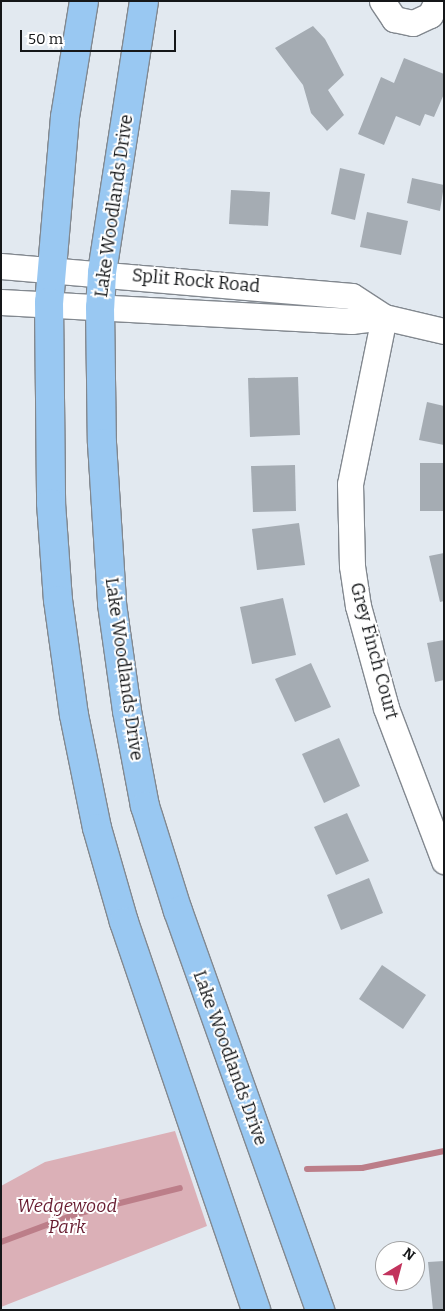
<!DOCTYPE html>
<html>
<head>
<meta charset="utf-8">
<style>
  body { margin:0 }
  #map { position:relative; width:445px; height:1311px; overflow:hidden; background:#e2e9f0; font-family:Bitter,serif }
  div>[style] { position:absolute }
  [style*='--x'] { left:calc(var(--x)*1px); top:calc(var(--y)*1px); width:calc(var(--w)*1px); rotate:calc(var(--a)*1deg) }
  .green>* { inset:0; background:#dbb0b7 }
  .stream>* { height:6px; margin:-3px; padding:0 3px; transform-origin:3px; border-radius:3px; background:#bc7e89 }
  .building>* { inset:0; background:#a5acb3 }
  .roads { filter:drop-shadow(1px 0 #82888f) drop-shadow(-1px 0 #82888f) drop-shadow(0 1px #82888f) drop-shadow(0 -1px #82888f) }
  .minor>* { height:25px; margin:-12.5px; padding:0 12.5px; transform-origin:12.5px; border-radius:12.5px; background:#fff }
  .major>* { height:28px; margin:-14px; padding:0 14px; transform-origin:14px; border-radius:14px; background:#99c8f2 }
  span { translate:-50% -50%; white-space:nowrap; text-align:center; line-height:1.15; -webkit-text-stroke:4px #fff; paint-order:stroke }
  .street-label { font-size:18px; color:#151719 }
  .park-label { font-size:18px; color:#681d31; font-style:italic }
  .frame { position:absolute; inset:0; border:2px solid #151719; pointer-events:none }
  .north { position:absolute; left:375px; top:1241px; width:50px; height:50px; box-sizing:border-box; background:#fff; border:1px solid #a1a2a3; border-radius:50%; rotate:37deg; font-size:14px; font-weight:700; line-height:20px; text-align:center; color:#151719 }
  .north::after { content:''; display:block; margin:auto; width:18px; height:22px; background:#c2335d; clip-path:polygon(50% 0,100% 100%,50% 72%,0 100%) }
  .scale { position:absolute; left:20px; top:30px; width:156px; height:22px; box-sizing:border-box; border:2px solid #151719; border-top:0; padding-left:6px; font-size:15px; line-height:18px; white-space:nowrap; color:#151719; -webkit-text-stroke:4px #fff; paint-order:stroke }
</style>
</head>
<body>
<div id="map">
  <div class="green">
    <div style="clip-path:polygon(175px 1131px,207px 1226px,1px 1307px,1px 1186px,45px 1162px)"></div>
  </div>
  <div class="stream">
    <div style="--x:307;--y:1169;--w:55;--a:-1"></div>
    <div style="--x:362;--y:1168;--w:84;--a:-11.7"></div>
    <div style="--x:1;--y:1242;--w:80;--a:-20.5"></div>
    <div style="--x:76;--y:1214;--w:107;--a:-14"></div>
  </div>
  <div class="building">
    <div style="clip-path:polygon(313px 26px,325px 39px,344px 75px,328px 90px,344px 115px,327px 131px,311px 113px,303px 85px,275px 48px)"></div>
    <div style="clip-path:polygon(404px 58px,444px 74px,444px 94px,434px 117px,425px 114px,420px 126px,396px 116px,384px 145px,358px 134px,381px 77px,394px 83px)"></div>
    <div style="clip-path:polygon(340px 168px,365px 174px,355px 220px,331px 214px)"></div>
    <div style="clip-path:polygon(412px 178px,444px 185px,440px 211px,407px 203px)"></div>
    <div style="clip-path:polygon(231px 190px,270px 192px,268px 226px,229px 224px)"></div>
    <div style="clip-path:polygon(367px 212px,408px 221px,401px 255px,360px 247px)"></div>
    <div style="clip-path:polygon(298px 377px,300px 435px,250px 437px,248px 378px)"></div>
    <div style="clip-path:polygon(427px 402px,444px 406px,444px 445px,419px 440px)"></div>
    <div style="clip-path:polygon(420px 463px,444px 463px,444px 511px,420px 511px)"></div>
    <div style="clip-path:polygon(295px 465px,296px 511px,253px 512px,251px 466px)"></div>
    <div style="clip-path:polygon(299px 523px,305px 565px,257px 570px,252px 529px)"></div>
    <div style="clip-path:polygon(444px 553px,444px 601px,440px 602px,429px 556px)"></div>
    <div style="clip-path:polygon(283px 598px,296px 655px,252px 664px,240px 607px)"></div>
    <div style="clip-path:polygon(444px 640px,444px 680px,435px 682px,427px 643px)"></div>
    <div style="clip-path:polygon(311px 663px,331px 707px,295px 722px,275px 679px)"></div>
    <div style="clip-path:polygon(339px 738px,360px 786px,324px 803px,302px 754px)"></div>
    <div style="clip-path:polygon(347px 813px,369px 861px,336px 875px,314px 827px)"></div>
    <div style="clip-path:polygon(369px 878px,383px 913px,341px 930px,327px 895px)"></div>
    <div style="clip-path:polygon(382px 965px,426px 995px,403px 1029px,359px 999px)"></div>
    <div style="clip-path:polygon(444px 1261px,444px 1310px,433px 1310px,428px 1262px)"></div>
  </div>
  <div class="roads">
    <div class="minor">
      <div style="--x:382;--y:1;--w:22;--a:56"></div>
      <div style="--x:394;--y:19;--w:19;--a:12"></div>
      <div style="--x:413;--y:23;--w:19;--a:-25"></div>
      <div style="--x:430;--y:15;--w:16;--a:-63"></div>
      <div style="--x:1;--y:266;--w:352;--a:4.9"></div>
      <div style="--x:352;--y:296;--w:38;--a:33"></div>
      <div style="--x:384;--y:317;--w:62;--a:13.1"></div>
      <div style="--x:1;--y:302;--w:351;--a:3.1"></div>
      <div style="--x:351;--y:321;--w:33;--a:-7"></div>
      <div style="--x:384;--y:317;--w:170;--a:101.5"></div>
      <div style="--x:350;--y:484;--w:82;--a:88.6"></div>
      <div style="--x:352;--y:566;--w:40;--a:81.5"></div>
      <div style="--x:358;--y:606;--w:106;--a:74.6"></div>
      <div style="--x:386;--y:708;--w:164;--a:69.2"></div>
    </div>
    <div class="major">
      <div style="--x:84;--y:1;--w:118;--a:99.3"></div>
      <div style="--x:65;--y:117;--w:186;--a:94.9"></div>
      <div style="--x:49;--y:302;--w:201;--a:89.4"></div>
      <div style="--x:51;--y:503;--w:97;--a:85.9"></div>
      <div style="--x:58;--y:600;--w:116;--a:82.1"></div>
      <div style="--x:74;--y:715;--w:115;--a:78.5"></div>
      <div style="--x:97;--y:828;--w:98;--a:74"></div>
      <div style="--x:124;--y:922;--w:410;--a:71.2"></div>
      <div style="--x:144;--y:1;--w:275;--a:98.8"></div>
      <div style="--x:102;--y:273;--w:34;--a:93"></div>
      <div style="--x:100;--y:307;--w:136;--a:89.2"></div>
      <div style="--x:102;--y:443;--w:161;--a:86.4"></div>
      <div style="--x:112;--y:604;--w:108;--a:82"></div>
      <div style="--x:127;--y:711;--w:97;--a:79.3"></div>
      <div style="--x:145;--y:806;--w:110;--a:72.6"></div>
      <div style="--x:178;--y:911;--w:424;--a:70.4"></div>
    </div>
  </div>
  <div class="street-label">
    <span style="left:114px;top:206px;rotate:-82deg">Lake Woodlands Drive</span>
    <span style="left:196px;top:281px;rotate:5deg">Split Rock Road</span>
    <span style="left:374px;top:651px;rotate:75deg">Grey Finch Court</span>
    <span style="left:124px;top:669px;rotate:82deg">Lake Woodlands Drive</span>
    <span style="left:230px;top:1058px;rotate:70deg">Lake Woodlands Drive</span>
  </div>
  <div class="park-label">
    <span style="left:67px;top:1217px">Wedgewood<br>Park</span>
  </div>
  <div class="frame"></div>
  <div class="north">N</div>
  <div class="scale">50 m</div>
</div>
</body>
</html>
